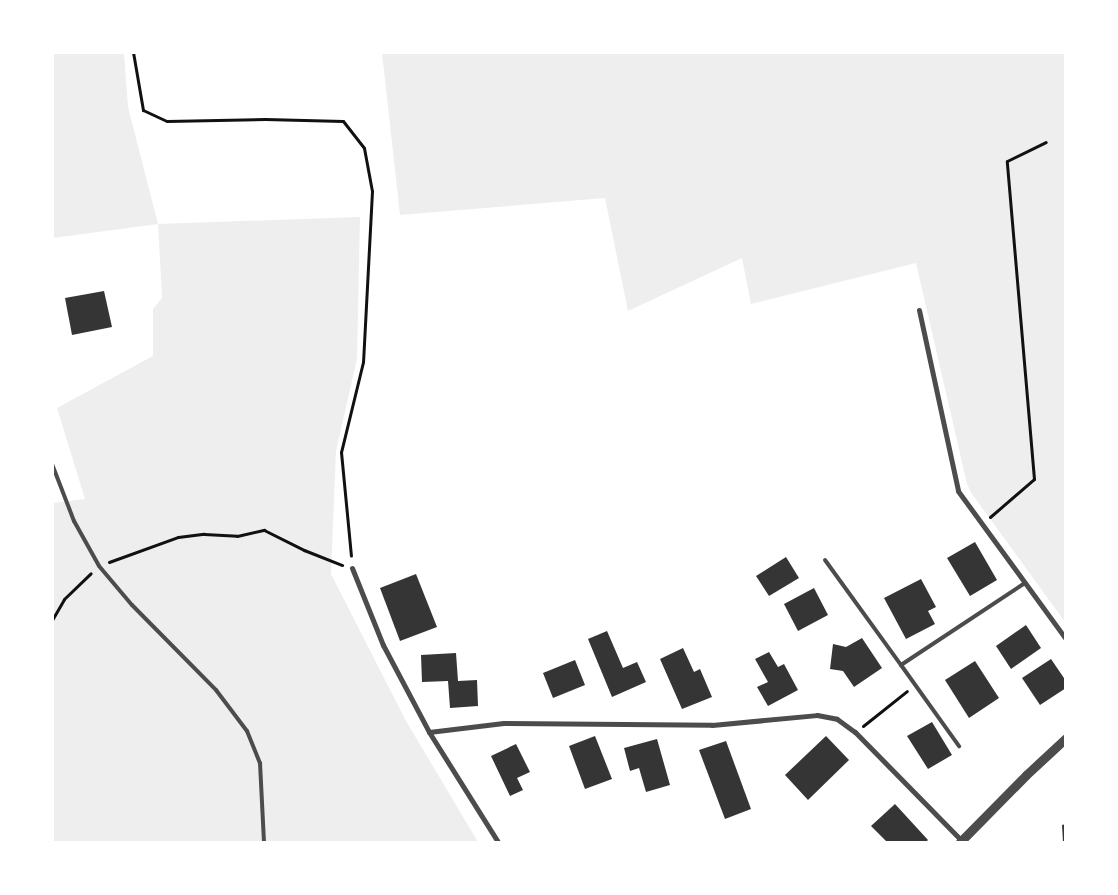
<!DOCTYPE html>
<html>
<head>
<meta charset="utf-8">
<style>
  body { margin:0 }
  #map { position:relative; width:1118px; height:895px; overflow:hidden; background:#fff; font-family:Cabin,sans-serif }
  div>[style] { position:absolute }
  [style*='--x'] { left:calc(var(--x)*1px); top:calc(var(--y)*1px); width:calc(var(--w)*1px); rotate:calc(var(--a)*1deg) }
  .green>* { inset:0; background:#eee }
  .building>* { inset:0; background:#353535 }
  .path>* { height:3px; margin:-1.5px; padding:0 1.5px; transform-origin:1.5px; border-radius:1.5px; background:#111 }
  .service>* { height:4px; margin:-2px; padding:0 2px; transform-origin:2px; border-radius:2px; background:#4c4c4c }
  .minor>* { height:5px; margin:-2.5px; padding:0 2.5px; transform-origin:2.5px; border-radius:2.5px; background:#4c4c4c }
  .tertiary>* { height:9px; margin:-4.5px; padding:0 4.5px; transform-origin:4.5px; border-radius:4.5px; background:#4c4c4c }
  span { translate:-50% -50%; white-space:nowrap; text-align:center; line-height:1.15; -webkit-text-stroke:5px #fff; paint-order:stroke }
  .frame { position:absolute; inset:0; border:54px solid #fff; pointer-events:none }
</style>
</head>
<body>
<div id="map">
  <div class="green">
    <div style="clip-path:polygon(53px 53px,124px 53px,128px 107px,158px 224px,360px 217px,357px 359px,336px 451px,331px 574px,406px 721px,478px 842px,53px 842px,52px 503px,85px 499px,57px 408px,153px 356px,153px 309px,162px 298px,158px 224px,53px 238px)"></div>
    <div style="clip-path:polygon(382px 53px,1065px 53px,1065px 622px,972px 494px,967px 484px,916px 263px,751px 304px,742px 258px,628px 311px,605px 198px,400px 215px)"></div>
  </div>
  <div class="building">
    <div style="clip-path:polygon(104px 291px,112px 327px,72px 335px,65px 298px)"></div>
    <div style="clip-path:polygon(975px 542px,997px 580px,970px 596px,947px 558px)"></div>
    <div style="clip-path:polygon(786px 557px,799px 578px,769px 596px,756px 576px)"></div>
    <div style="clip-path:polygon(416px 574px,437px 627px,400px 641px,380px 588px)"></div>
    <div style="clip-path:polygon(921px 579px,936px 607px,928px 611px,935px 624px,906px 639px,884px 598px)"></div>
    <div style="clip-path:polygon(814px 588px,828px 615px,798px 631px,784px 604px)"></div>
    <div style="clip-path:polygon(1026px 625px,1041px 648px,1011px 669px,996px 646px)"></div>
    <div style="clip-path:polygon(607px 631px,623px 668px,637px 662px,646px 682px,612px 697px,588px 639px)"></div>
    <div style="clip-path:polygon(862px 638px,882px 668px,854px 687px,843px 671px,830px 669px,833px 644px,846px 647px)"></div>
    <div style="clip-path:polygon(683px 648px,694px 672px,700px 669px,712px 697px,682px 709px,660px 659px)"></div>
    <div style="clip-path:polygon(769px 652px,778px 667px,784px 664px,798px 690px,768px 706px,757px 687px,768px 682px,755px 659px)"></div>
    <div style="clip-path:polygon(456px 653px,458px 681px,477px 680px,478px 706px,450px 708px,448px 681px,422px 682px,421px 655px)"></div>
    <div style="clip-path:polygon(1051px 659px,1066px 681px,1066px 688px,1040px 705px,1022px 678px)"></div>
    <div style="clip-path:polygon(575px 660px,585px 685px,553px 698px,543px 673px)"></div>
    <div style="clip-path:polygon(975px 661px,999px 698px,969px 718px,945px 680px)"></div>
    <div style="clip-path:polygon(932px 722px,952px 755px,928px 769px,907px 736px)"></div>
    <div style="clip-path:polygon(595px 736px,612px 779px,585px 789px,569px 746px)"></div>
    <div style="clip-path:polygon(826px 736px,849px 760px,808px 800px,785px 775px)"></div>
    <div style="clip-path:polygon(657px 739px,670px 785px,646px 792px,639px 768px,630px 771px,624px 748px)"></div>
    <div style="clip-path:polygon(726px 741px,751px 809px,725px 819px,699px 750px)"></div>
    <div style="clip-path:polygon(516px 744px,530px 772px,517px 778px,523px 790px,510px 796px,491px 756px)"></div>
    <div style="clip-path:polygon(895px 804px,928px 840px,926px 842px,887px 842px,871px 826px)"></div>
    <div style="clip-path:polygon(1066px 824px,1066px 842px,1063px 842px,1062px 825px)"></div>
  </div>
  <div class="path">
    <div style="--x:133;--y:52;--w:59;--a:80.2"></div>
    <div style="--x:143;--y:110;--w:26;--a:25"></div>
    <div style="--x:167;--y:121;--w:98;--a:-1.2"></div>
    <div style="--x:265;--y:119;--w:78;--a:1.5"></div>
    <div style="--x:343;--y:121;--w:34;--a:52"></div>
    <div style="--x:364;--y:148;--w:44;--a:79.5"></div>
    <div style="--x:372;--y:191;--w:171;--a:93"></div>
    <div style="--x:363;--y:362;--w:93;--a:103.7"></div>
    <div style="--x:341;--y:452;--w:104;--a:84.5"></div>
    <div style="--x:990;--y:517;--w:58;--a:-40.8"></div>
    <div style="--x:1034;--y:479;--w:319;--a:-94.9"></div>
    <div style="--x:1007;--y:161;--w:43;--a:-26"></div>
    <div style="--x:109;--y:562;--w:73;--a:-19.9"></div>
    <div style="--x:178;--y:537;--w:26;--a:-7"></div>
    <div style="--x:204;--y:534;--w:33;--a:3"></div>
    <div style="--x:237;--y:536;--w:28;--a:-13"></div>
    <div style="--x:264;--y:530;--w:45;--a:26.6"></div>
    <div style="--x:304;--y:550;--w:41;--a:21.5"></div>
    <div style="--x:52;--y:620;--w:24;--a:-60"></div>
    <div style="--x:64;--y:599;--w:37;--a:-44"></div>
    <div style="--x:863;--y:726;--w:56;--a:-38.5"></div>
  </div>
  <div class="service">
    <div style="--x:52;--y:464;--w:61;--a:68.9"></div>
    <div style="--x:74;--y:521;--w:51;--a:60.9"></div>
    <div style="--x:99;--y:566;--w:51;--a:49.8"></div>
    <div style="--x:132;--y:605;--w:120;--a:45.3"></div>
    <div style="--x:216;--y:690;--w:51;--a:52.9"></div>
    <div style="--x:247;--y:731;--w:35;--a:68"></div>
    <div style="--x:260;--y:763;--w:79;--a:87.1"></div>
    <div style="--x:825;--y:560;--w:130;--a:54.1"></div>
    <div style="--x:901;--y:665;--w:149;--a:-33.5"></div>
    <div style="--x:901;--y:665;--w:100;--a:54.4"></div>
  </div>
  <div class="minor">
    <div style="--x:919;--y:310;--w:185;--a:77.8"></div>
    <div style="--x:958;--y:491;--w:183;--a:53.9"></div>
    <div style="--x:352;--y:568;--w:83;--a:68.1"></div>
    <div style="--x:383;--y:645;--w:98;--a:62.1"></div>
    <div style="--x:429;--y:732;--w:130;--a:57.9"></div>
    <div style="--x:429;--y:732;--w:75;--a:-6.9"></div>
    <div style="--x:503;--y:723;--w:209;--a:0.5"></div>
    <div style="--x:712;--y:725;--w:105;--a:-5.4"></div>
    <div style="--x:817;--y:715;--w:20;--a:11"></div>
    <div style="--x:837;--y:719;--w:22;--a:36"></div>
    <div style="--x:855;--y:732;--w:153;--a:45.5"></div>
  </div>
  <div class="tertiary">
    <div style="--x:960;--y:842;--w:94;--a:-45.4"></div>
    <div style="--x:1026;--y:775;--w:54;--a:-42.8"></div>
  </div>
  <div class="frame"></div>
</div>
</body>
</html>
